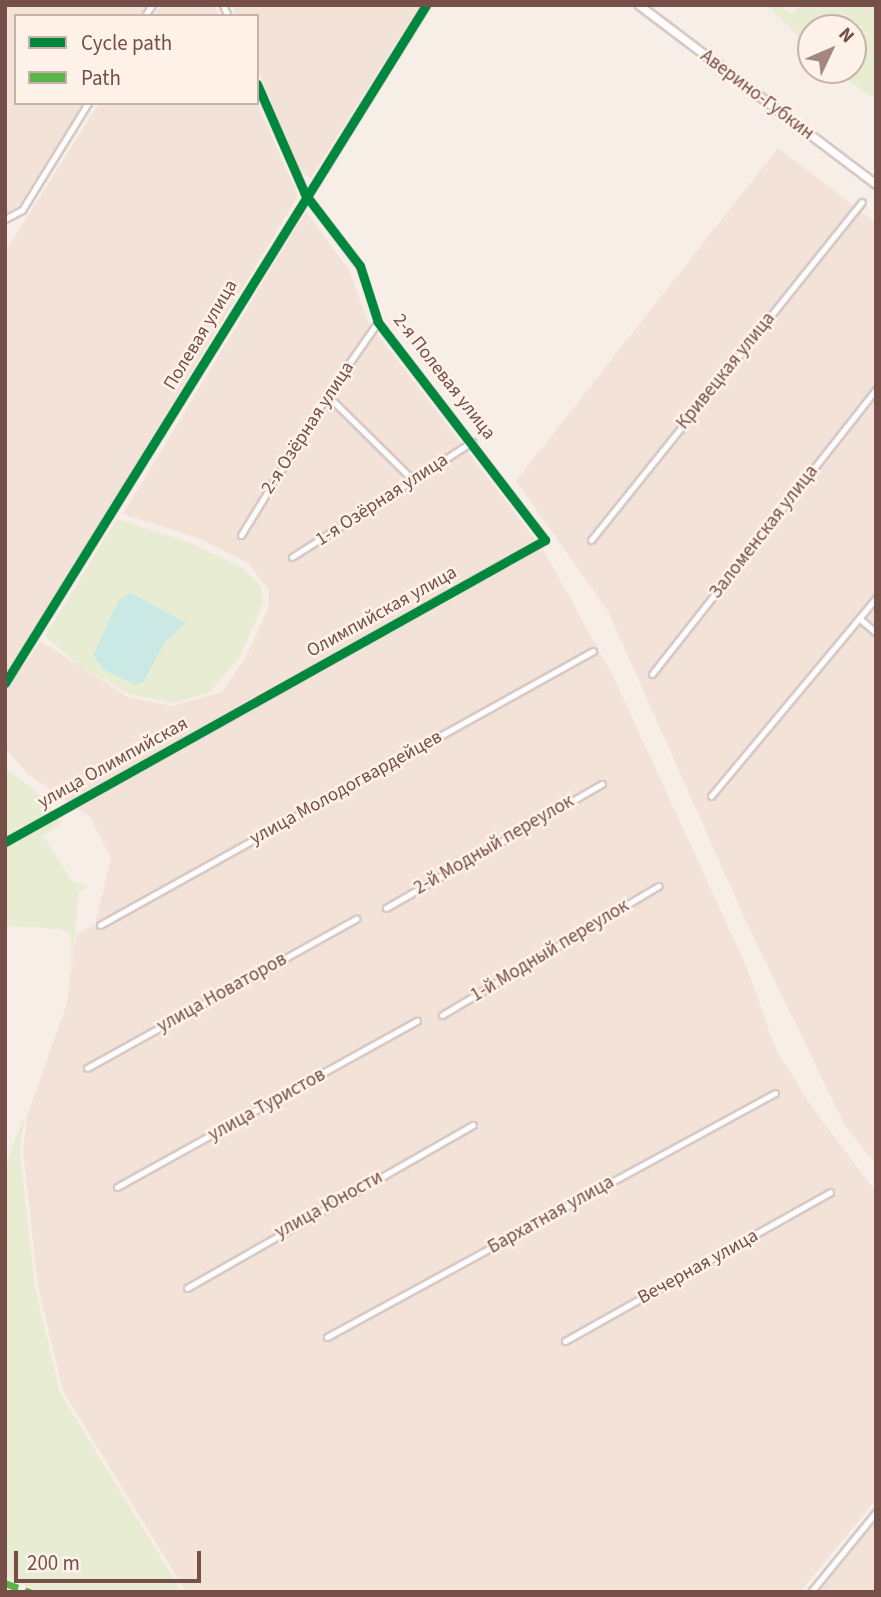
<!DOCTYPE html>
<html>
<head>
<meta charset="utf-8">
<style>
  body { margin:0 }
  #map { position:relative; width:881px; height:1597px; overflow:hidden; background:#f7eee8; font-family:"Source Sans 3",sans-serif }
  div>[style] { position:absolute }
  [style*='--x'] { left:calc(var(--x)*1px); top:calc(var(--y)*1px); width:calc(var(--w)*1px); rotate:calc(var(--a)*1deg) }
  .residential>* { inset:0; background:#f3e2d8 }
  .green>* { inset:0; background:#e7ecd2 }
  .water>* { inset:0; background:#cae9e5 }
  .roads { filter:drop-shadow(2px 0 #d6cac6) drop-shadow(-2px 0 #d6cac6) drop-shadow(0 2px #d6cac6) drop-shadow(0 -2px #d6cac6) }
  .street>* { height:5px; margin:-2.5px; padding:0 2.5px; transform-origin:2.5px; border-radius:2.5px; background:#fefcfc }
  .secondary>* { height:7px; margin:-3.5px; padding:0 3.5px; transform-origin:3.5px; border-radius:3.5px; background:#fefcfc }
  .quiet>* { height:7px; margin-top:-3.5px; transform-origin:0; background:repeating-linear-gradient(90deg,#5ab447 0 14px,transparent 0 21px) }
  .cycleway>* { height:9px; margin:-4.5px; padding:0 4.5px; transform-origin:4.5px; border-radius:4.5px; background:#00873e }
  span { translate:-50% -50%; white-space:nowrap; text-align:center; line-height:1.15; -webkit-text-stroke:5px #fff2e9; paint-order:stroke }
  .street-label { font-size:19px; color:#764f48 }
  .frame { position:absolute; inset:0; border:7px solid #764f48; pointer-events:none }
  .legend { position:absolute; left:14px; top:14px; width:245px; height:91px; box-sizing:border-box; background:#fff2e9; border:2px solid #c8b1a9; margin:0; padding:9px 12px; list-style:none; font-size:21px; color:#764f48 }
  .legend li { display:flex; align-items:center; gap:14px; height:35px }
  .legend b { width:35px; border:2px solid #c8b1a9 }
  .north { position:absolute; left:797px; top:14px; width:70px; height:70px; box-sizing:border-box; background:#fff2e9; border:2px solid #c8b1a9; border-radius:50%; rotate:46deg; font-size:19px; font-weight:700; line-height:28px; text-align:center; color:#764f48 }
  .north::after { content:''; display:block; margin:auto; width:24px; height:32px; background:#a38780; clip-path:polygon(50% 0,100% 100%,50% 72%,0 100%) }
  .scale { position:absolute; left:14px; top:1551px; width:187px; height:32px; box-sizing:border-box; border:4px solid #764f48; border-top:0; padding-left:9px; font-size:21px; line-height:24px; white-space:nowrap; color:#764f48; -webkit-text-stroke:5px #fff2e9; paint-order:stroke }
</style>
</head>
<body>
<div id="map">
  <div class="residential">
    <div style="clip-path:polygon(5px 5px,147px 5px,139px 16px,16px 16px,16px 103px,83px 103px,20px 204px,5px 215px)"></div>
    <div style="clip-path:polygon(160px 5px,214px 5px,219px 16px,154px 16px)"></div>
    <div style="clip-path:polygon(232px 5px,420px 5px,311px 178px,300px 172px,257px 66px,257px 16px,237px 16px)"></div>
    <div style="clip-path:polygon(99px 103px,257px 103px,298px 196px,5px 681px,5px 252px)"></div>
    <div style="clip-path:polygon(778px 148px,876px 223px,876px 1165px,844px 1124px,745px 919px,608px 611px,516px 481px)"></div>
    <div style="clip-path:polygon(306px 211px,349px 270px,368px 322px,544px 551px,614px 678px,747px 968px,776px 1050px,814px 1110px,876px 1192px,876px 1500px,800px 1592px,186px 1592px,63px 1391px,38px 1286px,23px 1152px,27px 1116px,67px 1003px,76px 935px,95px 924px,111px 858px,90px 817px,28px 774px,5px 748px,5px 692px,41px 641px,128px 697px,172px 706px,222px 692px,245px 658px,268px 609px,269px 590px,248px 563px,198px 538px,123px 514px)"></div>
    <div style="clip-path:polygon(876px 1520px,876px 1592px,817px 1592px)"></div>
  </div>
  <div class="green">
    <div style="clip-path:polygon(767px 5px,781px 5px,791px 14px,801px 5px,876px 5px,876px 99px,832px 70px,853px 70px,853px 28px,811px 28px,811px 49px)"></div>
    <div style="clip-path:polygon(117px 519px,188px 542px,242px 568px,261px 586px,263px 604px,239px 658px,210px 692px,174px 703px,130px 694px,81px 667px,45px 636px)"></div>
    <div style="clip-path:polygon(5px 768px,45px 799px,61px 824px,43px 836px,72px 881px,90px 887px,79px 891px,71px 973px,71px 936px,62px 929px,5px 926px)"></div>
    <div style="clip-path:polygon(24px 1116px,20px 1154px,35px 1287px,60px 1393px,182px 1592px,40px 1592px,5px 1577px,5px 1167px)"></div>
  </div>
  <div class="water">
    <div style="clip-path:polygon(131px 593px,186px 623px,166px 641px,143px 682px,136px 685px,103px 669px,93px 655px,119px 600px)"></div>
  </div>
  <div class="roads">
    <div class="street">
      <div style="--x:223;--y:5;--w:12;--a:66"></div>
      <div style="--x:145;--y:16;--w:13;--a:-58"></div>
      <div style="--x:5;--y:219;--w:19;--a:-28"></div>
      <div style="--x:22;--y:210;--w:126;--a:-58.3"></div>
      <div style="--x:327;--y:395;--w:121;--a:44.7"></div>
      <div style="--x:241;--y:535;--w:164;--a:-58.4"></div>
      <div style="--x:327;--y:395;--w:89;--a:-55.1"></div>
      <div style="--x:591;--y:540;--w:433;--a:-51.3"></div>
      <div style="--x:292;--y:557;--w:214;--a:-32.6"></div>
      <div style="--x:859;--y:618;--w:23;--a:41"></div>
      <div style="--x:652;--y:674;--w:362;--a:-51.8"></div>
      <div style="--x:5;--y:683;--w:798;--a:-58.16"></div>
      <div style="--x:711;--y:796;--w:258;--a:-50.2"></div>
      <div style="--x:5;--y:842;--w:619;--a:-29.22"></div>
      <div style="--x:545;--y:540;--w:275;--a:-127.5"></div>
      <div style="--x:378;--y:322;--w:59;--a:-107.8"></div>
      <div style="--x:360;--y:266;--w:91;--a:-127.4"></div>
      <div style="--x:305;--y:194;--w:120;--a:-113.6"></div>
      <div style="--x:386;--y:908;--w:249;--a:-29.9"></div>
      <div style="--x:100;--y:925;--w:564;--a:-29.06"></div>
      <div style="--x:442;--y:1015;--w:252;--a:-30.8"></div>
      <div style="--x:87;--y:1068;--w:308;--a:-29"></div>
      <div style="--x:117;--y:1187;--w:343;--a:-29"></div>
      <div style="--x:187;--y:1288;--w:329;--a:-29.7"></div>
      <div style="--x:327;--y:1337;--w:510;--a:-28.57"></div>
      <div style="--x:565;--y:1341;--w:304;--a:-29.3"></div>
      <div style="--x:811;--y:1592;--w:103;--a:-50.9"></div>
    </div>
    <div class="secondary">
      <div style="--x:639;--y:5;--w:297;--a:37.1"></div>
    </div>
  </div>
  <div class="quiet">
    <div style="--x:5;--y:1583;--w:27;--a:20"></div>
  </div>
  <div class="cycleway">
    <div style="--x:5;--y:683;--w:798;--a:-58.16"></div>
    <div style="--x:5;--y:842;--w:619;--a:-29.22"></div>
    <div style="--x:545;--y:540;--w:275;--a:-127.5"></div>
    <div style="--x:378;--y:322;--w:59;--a:-107.8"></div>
    <div style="--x:360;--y:266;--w:91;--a:-127.4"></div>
    <div style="--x:305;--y:194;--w:120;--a:-113.6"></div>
  </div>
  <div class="street-label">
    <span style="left:757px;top:95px;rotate:37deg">Аверино-Губкин</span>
    <span style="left:201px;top:335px;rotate:-59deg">Полевая улица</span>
    <span style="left:726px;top:371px;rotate:-51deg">Кривецкая улица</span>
    <span style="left:444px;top:377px;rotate:52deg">2-я Полевая улица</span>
    <span style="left:308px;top:428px;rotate:-57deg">2-я Озёрная улица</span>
    <span style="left:382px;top:500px;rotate:-33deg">1-я Озёрная улица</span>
    <span style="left:764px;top:532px;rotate:-52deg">Заломенская улица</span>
    <span style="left:382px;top:612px;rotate:-29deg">Олимпийская улица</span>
    <span style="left:113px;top:763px;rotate:-29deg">улица Олимпийская</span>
    <span style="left:346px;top:788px;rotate:-29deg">улица Молодогвардейцев</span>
    <span style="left:494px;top:845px;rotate:-30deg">2-й Модный переулок</span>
    <span style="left:550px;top:951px;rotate:-31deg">1-й Модный переулок</span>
    <span style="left:222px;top:993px;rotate:-29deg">улица Новаторов</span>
    <span style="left:267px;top:1105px;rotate:-29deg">улица Туристов</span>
    <span style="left:329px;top:1205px;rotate:-29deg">улица Юности</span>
    <span style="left:551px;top:1215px;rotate:-29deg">Бархатная улица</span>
    <span style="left:698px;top:1267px;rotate:-29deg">Вечерная улица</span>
  </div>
  <div class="frame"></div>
  <ul class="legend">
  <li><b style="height:9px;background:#00873e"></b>Cycle path</li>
  <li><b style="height:9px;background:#5ab447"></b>Path</li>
  </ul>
  <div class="north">N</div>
  <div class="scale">200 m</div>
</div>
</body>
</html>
